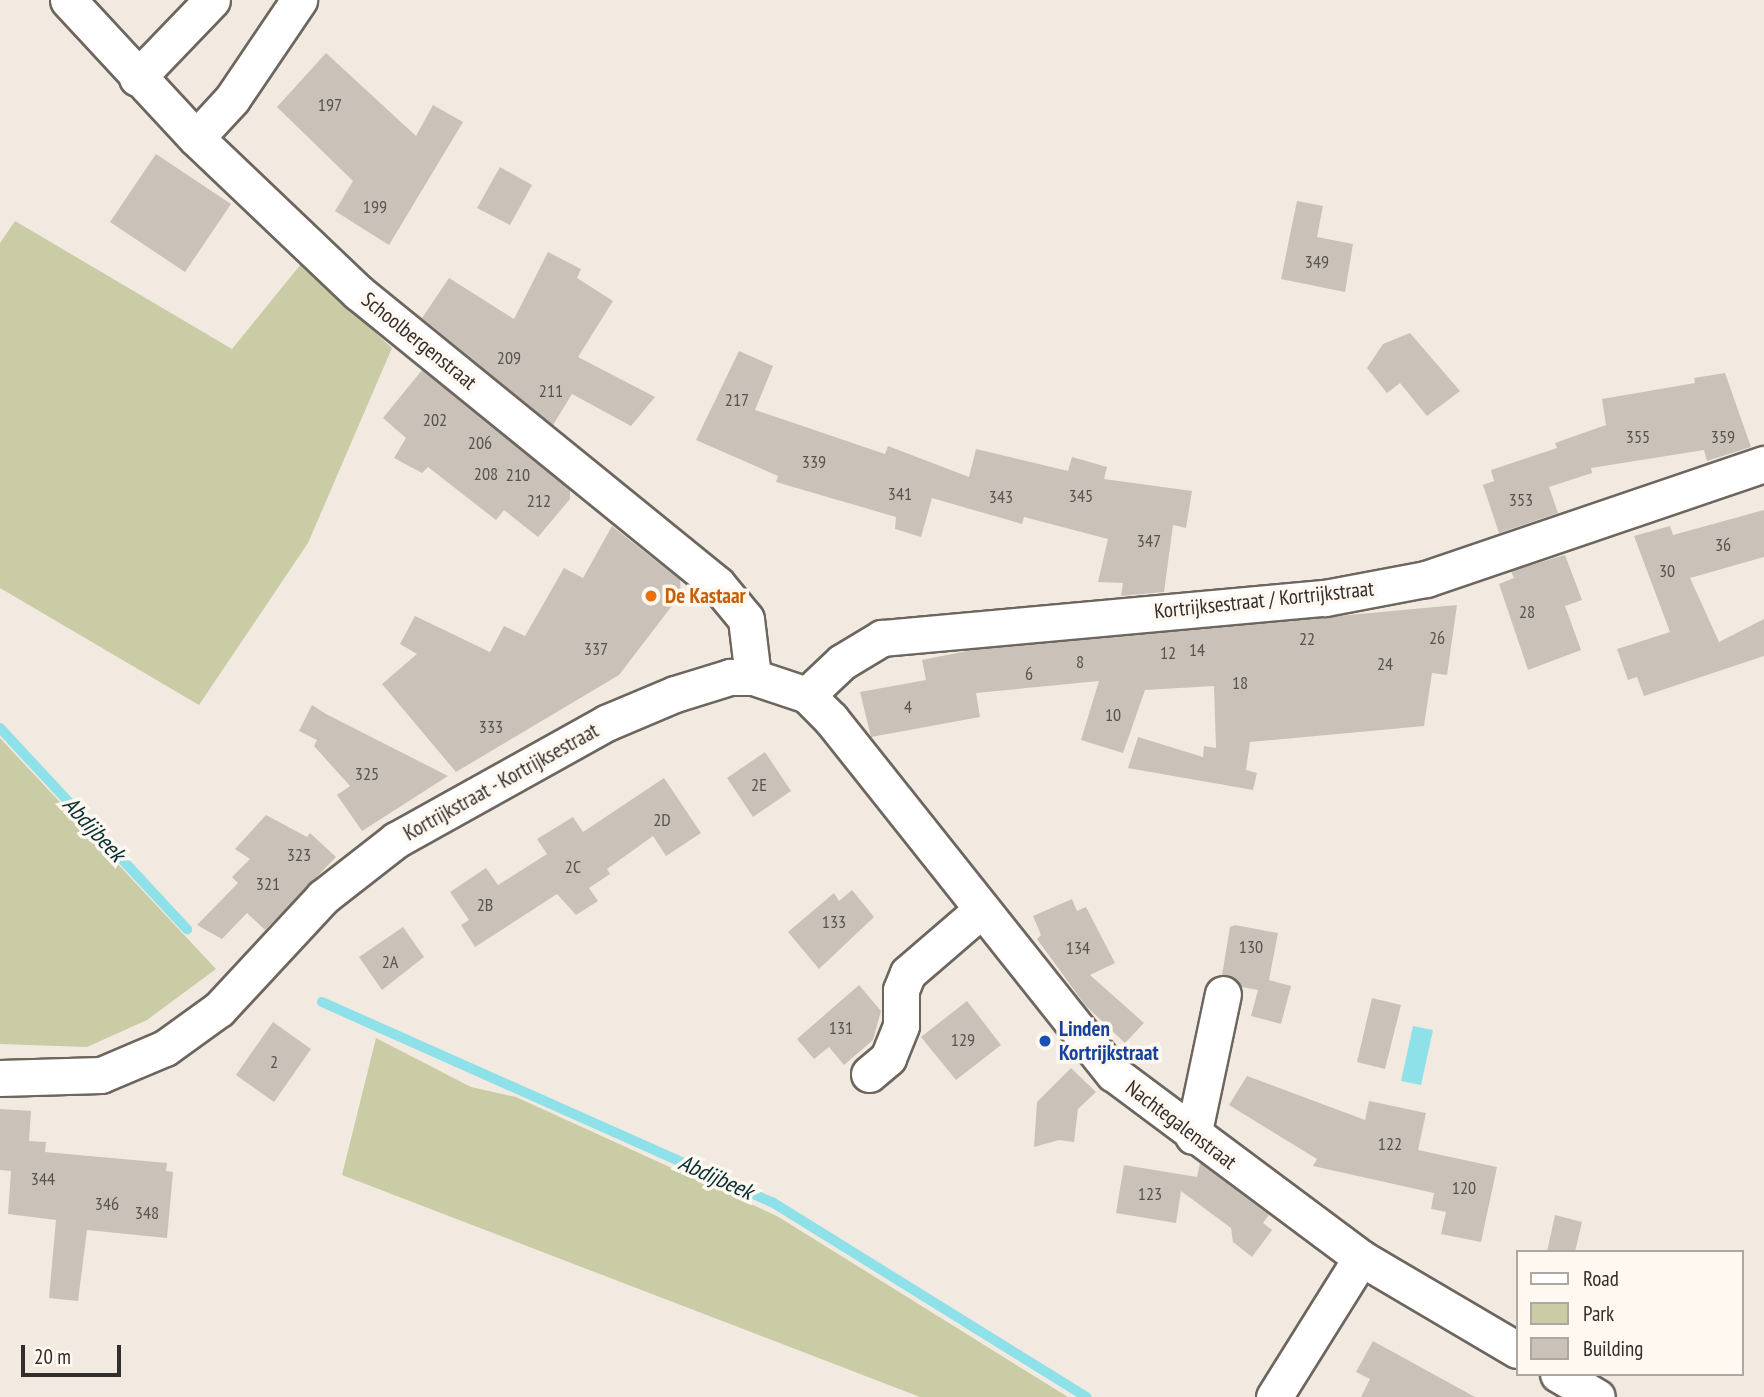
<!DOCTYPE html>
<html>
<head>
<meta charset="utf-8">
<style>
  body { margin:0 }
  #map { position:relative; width:1764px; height:1397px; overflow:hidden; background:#f2eae1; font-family:"PT Sans Narrow",sans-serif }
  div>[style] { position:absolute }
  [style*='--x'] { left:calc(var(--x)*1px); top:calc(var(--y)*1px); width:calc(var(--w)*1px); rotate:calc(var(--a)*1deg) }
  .green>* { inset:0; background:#c9cca4 }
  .water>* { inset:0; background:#8ee1e9 }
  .stream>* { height:10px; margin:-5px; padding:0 5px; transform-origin:5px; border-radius:5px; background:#8ee1e9 }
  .building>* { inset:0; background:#cac2b9 }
  .roads { filter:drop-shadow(2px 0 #6d665e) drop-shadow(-2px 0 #6d665e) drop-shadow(0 2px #6d665e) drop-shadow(0 -2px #6d665e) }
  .minor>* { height:35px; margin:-17.5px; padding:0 17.5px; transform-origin:17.5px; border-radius:17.5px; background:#fff }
  .dots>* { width:19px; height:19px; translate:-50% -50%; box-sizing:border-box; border:4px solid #fef8f0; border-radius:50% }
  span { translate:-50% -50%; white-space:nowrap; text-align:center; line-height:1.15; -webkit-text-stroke:7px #fef8f0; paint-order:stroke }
  .number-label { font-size:18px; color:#57534e }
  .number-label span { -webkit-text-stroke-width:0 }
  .street-label { font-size:21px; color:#312e2b }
  .food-label { font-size:21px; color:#c56008; font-weight:700 }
  .left { translate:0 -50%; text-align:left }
  .transit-label { font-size:21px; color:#164399; font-weight:700 }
  .water-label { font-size:23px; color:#052f33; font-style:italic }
  .legend { position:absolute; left:1516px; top:1250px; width:228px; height:126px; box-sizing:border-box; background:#fef8f0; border:2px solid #aca7a1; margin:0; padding:9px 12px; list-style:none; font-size:21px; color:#312e2b }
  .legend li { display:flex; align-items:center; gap:14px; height:35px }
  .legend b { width:35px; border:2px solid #aca7a1 }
  .scale { position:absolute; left:21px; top:1345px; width:100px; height:32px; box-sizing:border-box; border:4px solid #312e2b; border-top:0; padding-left:9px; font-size:21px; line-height:24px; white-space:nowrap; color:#312e2b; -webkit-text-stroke:5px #fef8f0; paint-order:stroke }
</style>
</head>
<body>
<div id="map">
  <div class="green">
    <div style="clip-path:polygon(15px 221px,232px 349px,301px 264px,392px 348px,308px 543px,199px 705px,0 588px,0 243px)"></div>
    <div style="clip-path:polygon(0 738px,216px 969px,147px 1020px,87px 1047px,0 1044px)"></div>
    <div style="clip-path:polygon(376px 1038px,471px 1087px,516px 1097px,777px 1216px,1068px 1397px,920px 1397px,342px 1175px)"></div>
  </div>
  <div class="water">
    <div style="clip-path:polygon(1413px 1026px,1433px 1030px,1421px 1085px,1401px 1081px)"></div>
  </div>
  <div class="stream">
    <div style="--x:0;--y:728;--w:275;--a:47.1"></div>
    <div style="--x:322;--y:1002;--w:492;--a:24"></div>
    <div style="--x:772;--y:1202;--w:370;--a:31.8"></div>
  </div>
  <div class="building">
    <div style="clip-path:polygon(326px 53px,416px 136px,433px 105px,463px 122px,389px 245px,335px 211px,353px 181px,277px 107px)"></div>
    <div style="clip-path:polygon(156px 154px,231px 204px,185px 272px,110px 222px)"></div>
    <div style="clip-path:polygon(500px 167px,532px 185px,510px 225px,477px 208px)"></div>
    <div style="clip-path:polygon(1297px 201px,1323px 206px,1317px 237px,1353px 244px,1345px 292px,1281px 279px)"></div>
    <div style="clip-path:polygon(548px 252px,581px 269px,577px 278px,613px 301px,578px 357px,655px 397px,631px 426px,572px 394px,553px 425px,422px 318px,449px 278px,514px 319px)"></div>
    <div style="clip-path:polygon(1410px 333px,1460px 391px,1427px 416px,1400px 383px,1387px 393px,1367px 368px,1383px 344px)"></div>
    <div style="clip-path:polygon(739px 351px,773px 366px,755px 410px,885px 454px,888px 446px,969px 477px,976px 449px,1068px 471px,1072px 457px,1107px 467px,1104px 479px,1192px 491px,1186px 528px,1173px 525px,1164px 592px,1121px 596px,1123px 583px,1098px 582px,1108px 539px,1024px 517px,1022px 524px,932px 498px,921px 537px,895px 529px,896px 517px,776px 482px,778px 476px,696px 440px)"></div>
    <div style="clip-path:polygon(422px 370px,570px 490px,570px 499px,538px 537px,504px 510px,496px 520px,428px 467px,422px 473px,394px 458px,406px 438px,383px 418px)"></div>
    <div style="clip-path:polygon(1725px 373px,1751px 447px,1707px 461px,1704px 450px,1591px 468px,1592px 473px,1549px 487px,1558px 513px,1499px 533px,1483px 485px,1494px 481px,1491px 470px,1557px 448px,1555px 443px,1606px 425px,1602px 399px,1695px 383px,1694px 378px)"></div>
    <div style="clip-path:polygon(1764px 510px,1764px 557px,1690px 578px,1719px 642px,1764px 619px,1764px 656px,1644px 696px,1637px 677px,1628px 680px,1617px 649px,1670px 632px,1634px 536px,1670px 526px,1673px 535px)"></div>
    <div style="clip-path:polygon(612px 526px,680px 580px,681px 594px,619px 675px,456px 772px,382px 684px,417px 654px,400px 644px,415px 616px,490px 652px,504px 626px,525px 636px,564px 568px,583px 578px)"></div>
    <div style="clip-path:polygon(1565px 555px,1582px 600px,1565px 606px,1581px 650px,1528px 670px,1499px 584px,1514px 578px,1511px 571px)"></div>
    <div style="clip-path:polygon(1457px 605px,1447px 675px,1432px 673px,1424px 726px,1250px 742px,1246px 770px,1257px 773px,1253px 790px,1128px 768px,1138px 737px,1203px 757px,1204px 746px,1216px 748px,1214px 686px,1145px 690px,1123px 753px,1081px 740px,1099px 681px,976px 693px,980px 717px,871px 737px,860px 692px,926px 680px,922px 660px,972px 650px)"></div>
    <div style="clip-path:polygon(312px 705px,326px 714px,448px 776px,362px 831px,337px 795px,350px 786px,314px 746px,317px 740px,299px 731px)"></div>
    <div style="clip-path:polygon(765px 752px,791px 791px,753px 817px,727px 778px)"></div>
    <div style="clip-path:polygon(664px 778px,701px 833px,666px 856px,653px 836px,607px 869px,610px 874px,589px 888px,598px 901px,576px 915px,557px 894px,475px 947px,461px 925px,469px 920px,450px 892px,486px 868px,498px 885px,547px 854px,537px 839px,573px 817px,583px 832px)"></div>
    <div style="clip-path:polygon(266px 815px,307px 837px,310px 833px,336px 857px,265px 930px,247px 913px,222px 939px,197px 925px,238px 883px,232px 877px,250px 859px,235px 849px)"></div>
    <div style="clip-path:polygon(852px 890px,874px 917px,819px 969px,788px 932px,834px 893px,839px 901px)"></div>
    <div style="clip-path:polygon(1072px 899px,1077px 911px,1086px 907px,1115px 963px,1090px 975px,1144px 1023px,1125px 1043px,1085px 1005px,1037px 939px,1041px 935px,1033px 916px)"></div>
    <div style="clip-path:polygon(1235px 925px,1278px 933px,1269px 980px,1291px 986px,1281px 1024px,1251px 1016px,1258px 990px,1242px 987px,1236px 979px,1222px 975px,1230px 927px)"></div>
    <div style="clip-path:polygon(403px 927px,424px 957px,382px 990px,359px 957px)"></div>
    <div style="clip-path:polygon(859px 985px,881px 1011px,873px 1040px,844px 1065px,829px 1047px,814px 1059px,797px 1039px)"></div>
    <div style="clip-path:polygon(1372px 998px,1401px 1005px,1385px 1069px,1357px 1062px)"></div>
    <div style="clip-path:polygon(967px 1001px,1001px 1045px,956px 1080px,921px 1037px)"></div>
    <div style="clip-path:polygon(273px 1022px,311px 1049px,274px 1102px,236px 1075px)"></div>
    <div style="clip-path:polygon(1071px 1068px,1096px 1092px,1078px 1109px,1074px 1142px,1059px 1140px,1034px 1147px,1037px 1102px)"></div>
    <div style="clip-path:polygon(1247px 1076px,1365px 1120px,1369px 1101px,1426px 1113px,1418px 1150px,1497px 1167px,1481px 1242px,1441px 1234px,1446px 1212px,1431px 1209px,1434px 1193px,1313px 1166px,1317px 1159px,1229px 1105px)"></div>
    <div style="clip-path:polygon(0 1109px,31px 1111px,29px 1141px,46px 1142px,45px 1152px,167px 1163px,166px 1171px,173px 1172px,167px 1238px,87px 1230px,78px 1301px,49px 1298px,56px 1220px,8px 1214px,11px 1171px,0 1170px)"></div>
    <div style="clip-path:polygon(1200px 1163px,1269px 1215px,1263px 1223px,1272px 1230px,1252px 1257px,1233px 1242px,1231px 1228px,1181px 1191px,1176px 1223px,1116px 1213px,1124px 1165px,1197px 1177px)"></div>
    <div style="clip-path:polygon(1555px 1215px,1582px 1222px,1575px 1252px,1547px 1252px)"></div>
    <div style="clip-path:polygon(1373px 1341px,1475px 1397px,1361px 1397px,1370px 1379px,1356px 1372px)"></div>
  </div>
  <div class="roads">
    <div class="minor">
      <div style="--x:68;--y:0;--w:188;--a:47.2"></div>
      <div style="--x:196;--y:138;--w:225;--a:43.6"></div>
      <div style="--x:359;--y:293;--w:461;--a:39.1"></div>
      <div style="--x:717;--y:584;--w:45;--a:50.4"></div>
      <div style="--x:746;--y:619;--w:58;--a:83.1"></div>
      <div style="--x:137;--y:78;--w:108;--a:-46.1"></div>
      <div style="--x:196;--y:138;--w:53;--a:-47.3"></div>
      <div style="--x:232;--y:99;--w:120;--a:-55.9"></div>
      <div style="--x:807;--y:695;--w:48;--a:-43.3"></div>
      <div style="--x:842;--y:662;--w:47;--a:-31"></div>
      <div style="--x:882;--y:638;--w:445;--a:-5.2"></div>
      <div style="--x:1325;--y:598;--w:103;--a:-10.7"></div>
      <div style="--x:1426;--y:579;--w:357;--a:-18.8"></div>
      <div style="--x:869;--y:1074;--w:25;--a:-40"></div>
      <div style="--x:888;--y:1058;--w:35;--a:-68"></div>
      <div style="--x:901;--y:1025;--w:35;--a:-90"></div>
      <div style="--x:901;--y:990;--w:18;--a:-68"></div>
      <div style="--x:908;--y:973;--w:95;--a:-40.7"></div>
      <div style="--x:0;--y:1078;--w:101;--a:-1.7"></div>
      <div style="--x:101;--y:1075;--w:69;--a:-22.9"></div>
      <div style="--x:165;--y:1048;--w:67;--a:-35.8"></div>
      <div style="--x:219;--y:1009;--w:153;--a:-47.1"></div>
      <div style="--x:323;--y:897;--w:93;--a:-38"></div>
      <div style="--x:396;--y:840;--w:240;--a:-29.1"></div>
      <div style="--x:606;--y:723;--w:75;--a:-22.8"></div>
      <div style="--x:675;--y:694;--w:58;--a:-17.2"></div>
      <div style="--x:730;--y:677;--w:23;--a:0"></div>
      <div style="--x:753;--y:677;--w:57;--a:18.4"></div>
      <div style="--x:807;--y:695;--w:34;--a:45"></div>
      <div style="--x:831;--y:719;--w:453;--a:51.5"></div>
      <div style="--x:1113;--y:1073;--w:309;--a:36.7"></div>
      <div style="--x:1361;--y:1258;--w:181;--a:30.5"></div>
      <div style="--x:1193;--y:1136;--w:145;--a:-78.1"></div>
      <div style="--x:1558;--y:1374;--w:45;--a:30.5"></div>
      <div style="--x:1274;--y:1397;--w:164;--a:-58"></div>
    </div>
  </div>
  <div class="dots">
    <div style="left:651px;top:596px;background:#e8710a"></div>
    <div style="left:1045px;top:1041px;background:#1a4fb4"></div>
  </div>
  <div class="number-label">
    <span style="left:330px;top:105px">197</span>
    <span style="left:375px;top:207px">199</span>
    <span style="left:1317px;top:262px">349</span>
    <span style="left:509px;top:358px">209</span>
    <span style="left:551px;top:391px">211</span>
    <span style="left:737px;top:400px">217</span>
    <span style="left:435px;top:420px">202</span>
    <span style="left:1638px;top:437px">355</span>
    <span style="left:1723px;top:437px">359</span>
    <span style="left:480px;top:443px">206</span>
    <span style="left:814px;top:462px">339</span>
    <span style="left:486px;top:474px">208</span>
    <span style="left:518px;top:475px">210</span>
    <span style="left:900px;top:494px">341</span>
    <span style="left:1081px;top:496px">345</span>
    <span style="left:1001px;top:497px">343</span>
    <span style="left:1521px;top:500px">353</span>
    <span style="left:539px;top:501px">212</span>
    <span style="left:1149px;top:541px">347</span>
    <span style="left:1723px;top:545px">36</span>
    <span style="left:1667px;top:571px">30</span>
    <span style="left:1527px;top:612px">28</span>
    <span style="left:1437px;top:638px">26</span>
    <span style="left:1307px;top:639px">22</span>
    <span style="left:596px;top:649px">337</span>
    <span style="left:1197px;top:650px">14</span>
    <span style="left:1168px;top:653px">12</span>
    <span style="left:1080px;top:662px">8</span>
    <span style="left:1385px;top:664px">24</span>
    <span style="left:1029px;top:674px">6</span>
    <span style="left:1240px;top:683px">18</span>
    <span style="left:908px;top:707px">4</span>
    <span style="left:1113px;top:715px">10</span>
    <span style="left:491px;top:727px">333</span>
    <span style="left:367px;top:774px">325</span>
    <span style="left:759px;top:785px">2E</span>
    <span style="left:662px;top:820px">2D</span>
    <span style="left:299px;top:855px">323</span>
    <span style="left:573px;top:867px">2C</span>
    <span style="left:268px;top:884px">321</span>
    <span style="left:485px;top:905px">2B</span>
    <span style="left:834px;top:922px">133</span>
    <span style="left:1251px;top:947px">130</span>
    <span style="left:1078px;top:948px">134</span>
    <span style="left:390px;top:962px">2A</span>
    <span style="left:841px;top:1028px">131</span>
    <span style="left:963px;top:1040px">129</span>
    <span style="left:274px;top:1062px">2</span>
    <span style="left:1390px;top:1144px">122</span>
    <span style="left:43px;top:1179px">344</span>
    <span style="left:1464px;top:1188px">120</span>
    <span style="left:1150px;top:1194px">123</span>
    <span style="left:107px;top:1204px">346</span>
    <span style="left:147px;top:1213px">348</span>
  </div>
  <div class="street-label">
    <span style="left:419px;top:341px;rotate:39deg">Schoolbergenstraat</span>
    <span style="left:1264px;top:600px;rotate:-6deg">Kortrijksestraat / Kortrijkstraat</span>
    <span style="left:501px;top:782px;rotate:-29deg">Kortrijkstraat - Kortrijksestraat</span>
    <span style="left:1181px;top:1125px;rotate:37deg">Nachtegalenstraat</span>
  </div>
  <div class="food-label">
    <span class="left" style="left:665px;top:596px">De Kastaar</span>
  </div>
  <div class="transit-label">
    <span class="left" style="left:1059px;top:1041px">Linden<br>Kortrijkstraat</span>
  </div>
  <div class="water-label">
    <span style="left:94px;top:829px;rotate:47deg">Abdijbeek</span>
    <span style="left:716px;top:1177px;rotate:24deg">Abdijbeek</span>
  </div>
  <ul class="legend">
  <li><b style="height:9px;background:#fff"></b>Road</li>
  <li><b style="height:19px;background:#c9cca4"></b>Park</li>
  <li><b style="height:19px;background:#cac2b9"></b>Building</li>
  </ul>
  <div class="scale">20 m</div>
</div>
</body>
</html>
